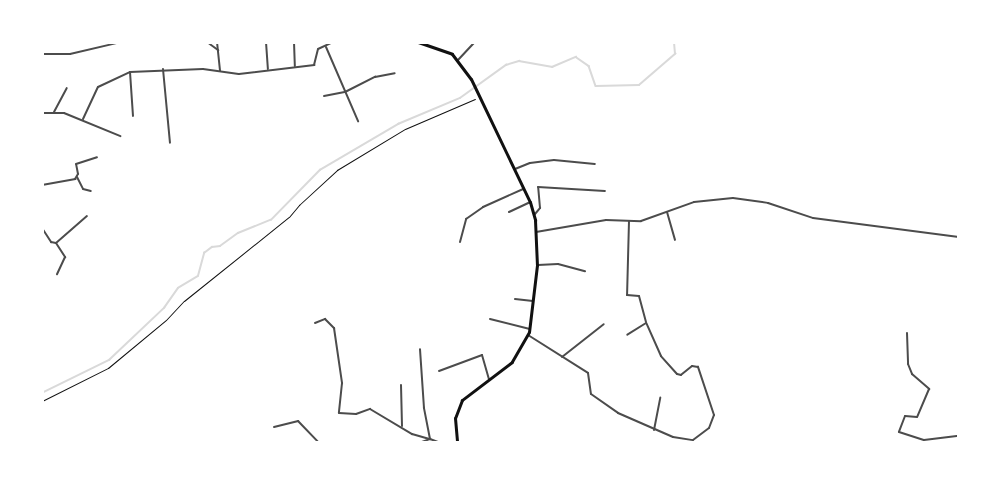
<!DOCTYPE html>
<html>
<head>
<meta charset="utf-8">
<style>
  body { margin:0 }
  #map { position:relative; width:1001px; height:485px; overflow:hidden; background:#fff; font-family:Helvetica,sans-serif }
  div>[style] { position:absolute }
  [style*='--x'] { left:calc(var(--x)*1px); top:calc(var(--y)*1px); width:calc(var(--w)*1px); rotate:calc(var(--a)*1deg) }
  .stream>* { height:1.5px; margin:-0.75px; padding:0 0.75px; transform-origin:0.75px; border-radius:0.75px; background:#d9d9d9 }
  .path>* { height:1px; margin:-0.5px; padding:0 0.5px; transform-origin:0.5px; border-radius:0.5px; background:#111 }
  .minor>* { height:2px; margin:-1px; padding:0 1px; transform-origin:1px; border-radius:1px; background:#4c4c4c }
  .tertiary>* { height:2px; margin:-1px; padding:0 1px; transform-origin:1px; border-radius:1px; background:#4c4c4c }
  .primary>* { height:3px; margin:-1.5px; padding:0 1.5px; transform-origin:1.5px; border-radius:1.5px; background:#111 }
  span { translate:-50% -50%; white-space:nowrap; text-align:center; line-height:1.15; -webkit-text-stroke:4.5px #fff; paint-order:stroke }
  .frame { position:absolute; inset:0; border:44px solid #fff; pointer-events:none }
</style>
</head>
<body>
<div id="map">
  <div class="stream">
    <div style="--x:42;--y:393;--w:75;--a:-26.2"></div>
    <div style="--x:109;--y:360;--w:76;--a:-43.4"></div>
    <div style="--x:164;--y:308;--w:24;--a:-55"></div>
    <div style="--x:178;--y:288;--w:23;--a:-31"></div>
    <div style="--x:198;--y:276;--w:24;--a:-75"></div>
    <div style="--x:204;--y:253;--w:10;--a:-37"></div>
    <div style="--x:212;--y:247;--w:8;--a:-7"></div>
    <div style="--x:220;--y:246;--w:22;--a:-36"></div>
    <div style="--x:238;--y:233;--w:35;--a:-22"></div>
    <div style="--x:271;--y:220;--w:70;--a:-45.6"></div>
    <div style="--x:320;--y:170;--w:91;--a:-30.5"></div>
    <div style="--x:398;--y:124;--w:67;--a:-22.8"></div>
    <div style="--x:460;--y:98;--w:57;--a:-35.7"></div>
    <div style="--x:506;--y:65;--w:14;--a:-17"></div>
    <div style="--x:519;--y:61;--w:34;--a:10"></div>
    <div style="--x:552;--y:67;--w:26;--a:-23"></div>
    <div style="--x:576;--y:57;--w:16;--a:35"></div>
    <div style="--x:589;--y:66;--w:21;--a:71"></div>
    <div style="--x:596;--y:86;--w:43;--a:-1.3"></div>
    <div style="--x:639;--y:85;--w:48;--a:-40.7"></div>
    <div style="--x:675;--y:54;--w:12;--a:-95"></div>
  </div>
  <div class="path">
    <div style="--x:42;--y:401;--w:74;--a:-26.6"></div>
    <div style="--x:108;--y:368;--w:75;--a:-39.6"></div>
    <div style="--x:166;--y:320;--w:26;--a:-47"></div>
    <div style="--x:184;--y:301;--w:134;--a:-38.7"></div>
    <div style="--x:289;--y:217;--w:16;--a:-50"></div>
    <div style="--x:299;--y:205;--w:52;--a:-42.6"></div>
    <div style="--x:337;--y:170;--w:79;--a:-31.1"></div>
    <div style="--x:405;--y:129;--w:76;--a:-23.2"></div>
  </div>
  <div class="minor">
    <div style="--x:207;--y:42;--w:14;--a:36"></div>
    <div style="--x:217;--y:42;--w:29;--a:84"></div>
    <div style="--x:266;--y:42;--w:27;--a:86"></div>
    <div style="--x:294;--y:42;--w:24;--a:88"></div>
    <div style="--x:326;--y:47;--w:81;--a:66.6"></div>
    <div style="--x:458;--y:60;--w:25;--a:-47"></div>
    <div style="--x:163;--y:69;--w:74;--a:84.6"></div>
    <div style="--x:130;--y:72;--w:44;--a:86.1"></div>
    <div style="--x:324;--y:96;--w:21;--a:-11"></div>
    <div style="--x:345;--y:92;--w:34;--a:-27"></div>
    <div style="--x:375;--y:77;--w:20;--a:-11"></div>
    <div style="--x:54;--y:112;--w:27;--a:-62"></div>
    <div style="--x:42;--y:113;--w:22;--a:0"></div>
    <div style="--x:64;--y:113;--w:61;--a:22.3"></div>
    <div style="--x:83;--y:119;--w:35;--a:-65"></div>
    <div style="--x:98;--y:87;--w:35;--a:-25"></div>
    <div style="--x:130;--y:72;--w:73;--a:-2.4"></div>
    <div style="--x:203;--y:69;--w:36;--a:8"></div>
    <div style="--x:239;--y:74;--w:76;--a:-6.8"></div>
    <div style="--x:314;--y:65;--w:16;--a:-76"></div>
    <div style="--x:318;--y:49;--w:17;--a:-25"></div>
    <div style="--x:515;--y:169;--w:16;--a:-22"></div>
    <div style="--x:530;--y:163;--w:24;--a:-7"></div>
    <div style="--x:554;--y:160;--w:41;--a:5.6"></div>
    <div style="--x:77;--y:177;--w:13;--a:63"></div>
    <div style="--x:83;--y:189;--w:8;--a:14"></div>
    <div style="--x:42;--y:185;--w:34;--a:-10"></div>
    <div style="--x:75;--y:179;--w:6;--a:-59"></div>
    <div style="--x:78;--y:174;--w:10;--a:-101"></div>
    <div style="--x:76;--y:164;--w:22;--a:-18"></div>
    <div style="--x:509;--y:212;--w:23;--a:-25"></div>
    <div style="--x:667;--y:212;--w:29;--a:74"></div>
    <div style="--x:535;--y:214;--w:8;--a:-50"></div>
    <div style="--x:540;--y:208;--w:21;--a:-95"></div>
    <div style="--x:538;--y:187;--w:67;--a:3.4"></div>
    <div style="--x:629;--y:221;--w:74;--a:91.5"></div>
    <div style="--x:627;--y:295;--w:12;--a:5"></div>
    <div style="--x:639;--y:296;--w:27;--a:75"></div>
    <div style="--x:42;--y:228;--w:17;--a:57"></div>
    <div style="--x:51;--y:242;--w:5;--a:11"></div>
    <div style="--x:56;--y:243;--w:41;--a:-41.1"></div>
    <div style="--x:460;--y:242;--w:24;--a:-75"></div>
    <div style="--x:466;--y:219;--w:21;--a:-35"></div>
    <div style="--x:483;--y:207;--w:44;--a:-24.2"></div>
    <div style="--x:56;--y:243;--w:17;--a:57"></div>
    <div style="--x:65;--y:257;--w:19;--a:115"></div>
    <div style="--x:538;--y:265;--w:20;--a:-3"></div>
    <div style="--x:558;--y:264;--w:28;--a:15"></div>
    <div style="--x:515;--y:299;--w:18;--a:6"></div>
    <div style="--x:490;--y:319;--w:41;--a:14"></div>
    <div style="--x:315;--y:323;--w:11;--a:-22"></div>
    <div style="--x:325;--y:319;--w:13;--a:45"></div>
    <div style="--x:334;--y:328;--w:56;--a:81.7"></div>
    <div style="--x:342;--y:383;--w:30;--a:96"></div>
    <div style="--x:339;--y:413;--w:17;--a:3"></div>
    <div style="--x:356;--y:414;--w:15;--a:-20"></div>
    <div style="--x:370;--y:409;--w:49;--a:30.8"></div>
    <div style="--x:412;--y:434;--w:19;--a:16"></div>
    <div style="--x:430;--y:439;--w:32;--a:-101"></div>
    <div style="--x:424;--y:408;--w:59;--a:-93.9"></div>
    <div style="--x:907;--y:333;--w:31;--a:88"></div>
    <div style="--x:908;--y:364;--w:11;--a:68"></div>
    <div style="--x:912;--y:374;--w:23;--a:41"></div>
    <div style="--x:929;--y:389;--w:30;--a:113"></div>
    <div style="--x:917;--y:417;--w:12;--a:-175"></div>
    <div style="--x:905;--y:416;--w:17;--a:111"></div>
    <div style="--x:899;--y:432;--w:26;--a:18"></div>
    <div style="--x:924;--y:440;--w:35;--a:-7"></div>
    <div style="--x:528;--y:335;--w:71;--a:32.3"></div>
    <div style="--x:588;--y:373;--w:21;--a:82"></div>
    <div style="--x:591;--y:394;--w:33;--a:35"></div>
    <div style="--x:618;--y:413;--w:60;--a:23.6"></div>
    <div style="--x:673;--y:437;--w:20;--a:9"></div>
    <div style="--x:693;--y:440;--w:20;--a:-37"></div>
    <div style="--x:709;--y:428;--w:14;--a:-69"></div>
    <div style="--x:714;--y:415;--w:51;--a:-108.4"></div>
    <div style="--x:698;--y:367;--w:6;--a:-171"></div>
    <div style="--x:692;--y:366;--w:14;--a:141"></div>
    <div style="--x:681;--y:375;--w:4;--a:-166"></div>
    <div style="--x:677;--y:374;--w:24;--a:-132"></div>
    <div style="--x:661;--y:356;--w:36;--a:-114"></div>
    <div style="--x:646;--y:323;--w:22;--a:148"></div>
    <div style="--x:562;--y:357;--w:53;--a:-38.2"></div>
    <div style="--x:439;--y:371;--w:46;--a:-20.4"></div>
    <div style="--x:482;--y:355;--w:25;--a:74"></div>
    <div style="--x:401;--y:385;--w:41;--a:88.6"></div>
    <div style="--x:274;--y:427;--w:25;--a:-14"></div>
    <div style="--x:298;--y:421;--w:30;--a:46"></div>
    <div style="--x:654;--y:430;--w:33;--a:-79"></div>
    <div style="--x:419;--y:443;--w:12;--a:-20"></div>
    <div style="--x:430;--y:439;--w:12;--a:20"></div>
  </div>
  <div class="tertiary">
    <div style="--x:42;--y:54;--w:28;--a:0"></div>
    <div style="--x:70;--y:54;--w:52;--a:-13.2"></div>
    <div style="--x:536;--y:232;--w:71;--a:-9.7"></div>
    <div style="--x:606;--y:220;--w:35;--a:2"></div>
    <div style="--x:641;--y:221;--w:56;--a:-19.7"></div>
    <div style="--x:694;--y:202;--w:39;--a:-6"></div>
    <div style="--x:733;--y:198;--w:35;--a:8"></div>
    <div style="--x:768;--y:203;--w:47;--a:18.4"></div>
    <div style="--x:813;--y:218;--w:147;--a:7.4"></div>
  </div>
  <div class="primary">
    <div style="--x:418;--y:42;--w:36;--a:19"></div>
    <div style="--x:452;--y:54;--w:31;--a:53"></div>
    <div style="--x:471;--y:79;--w:136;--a:64.4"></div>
    <div style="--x:530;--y:202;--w:19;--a:74"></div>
    <div style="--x:535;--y:220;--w:45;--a:87.5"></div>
    <div style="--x:537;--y:265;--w:67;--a:96.8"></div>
    <div style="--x:529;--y:332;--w:34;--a:120"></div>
    <div style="--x:512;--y:362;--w:63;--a:142.8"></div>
    <div style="--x:462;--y:400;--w:19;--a:111"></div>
    <div style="--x:455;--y:418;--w:25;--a:85"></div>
  </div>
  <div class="frame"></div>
</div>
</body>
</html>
